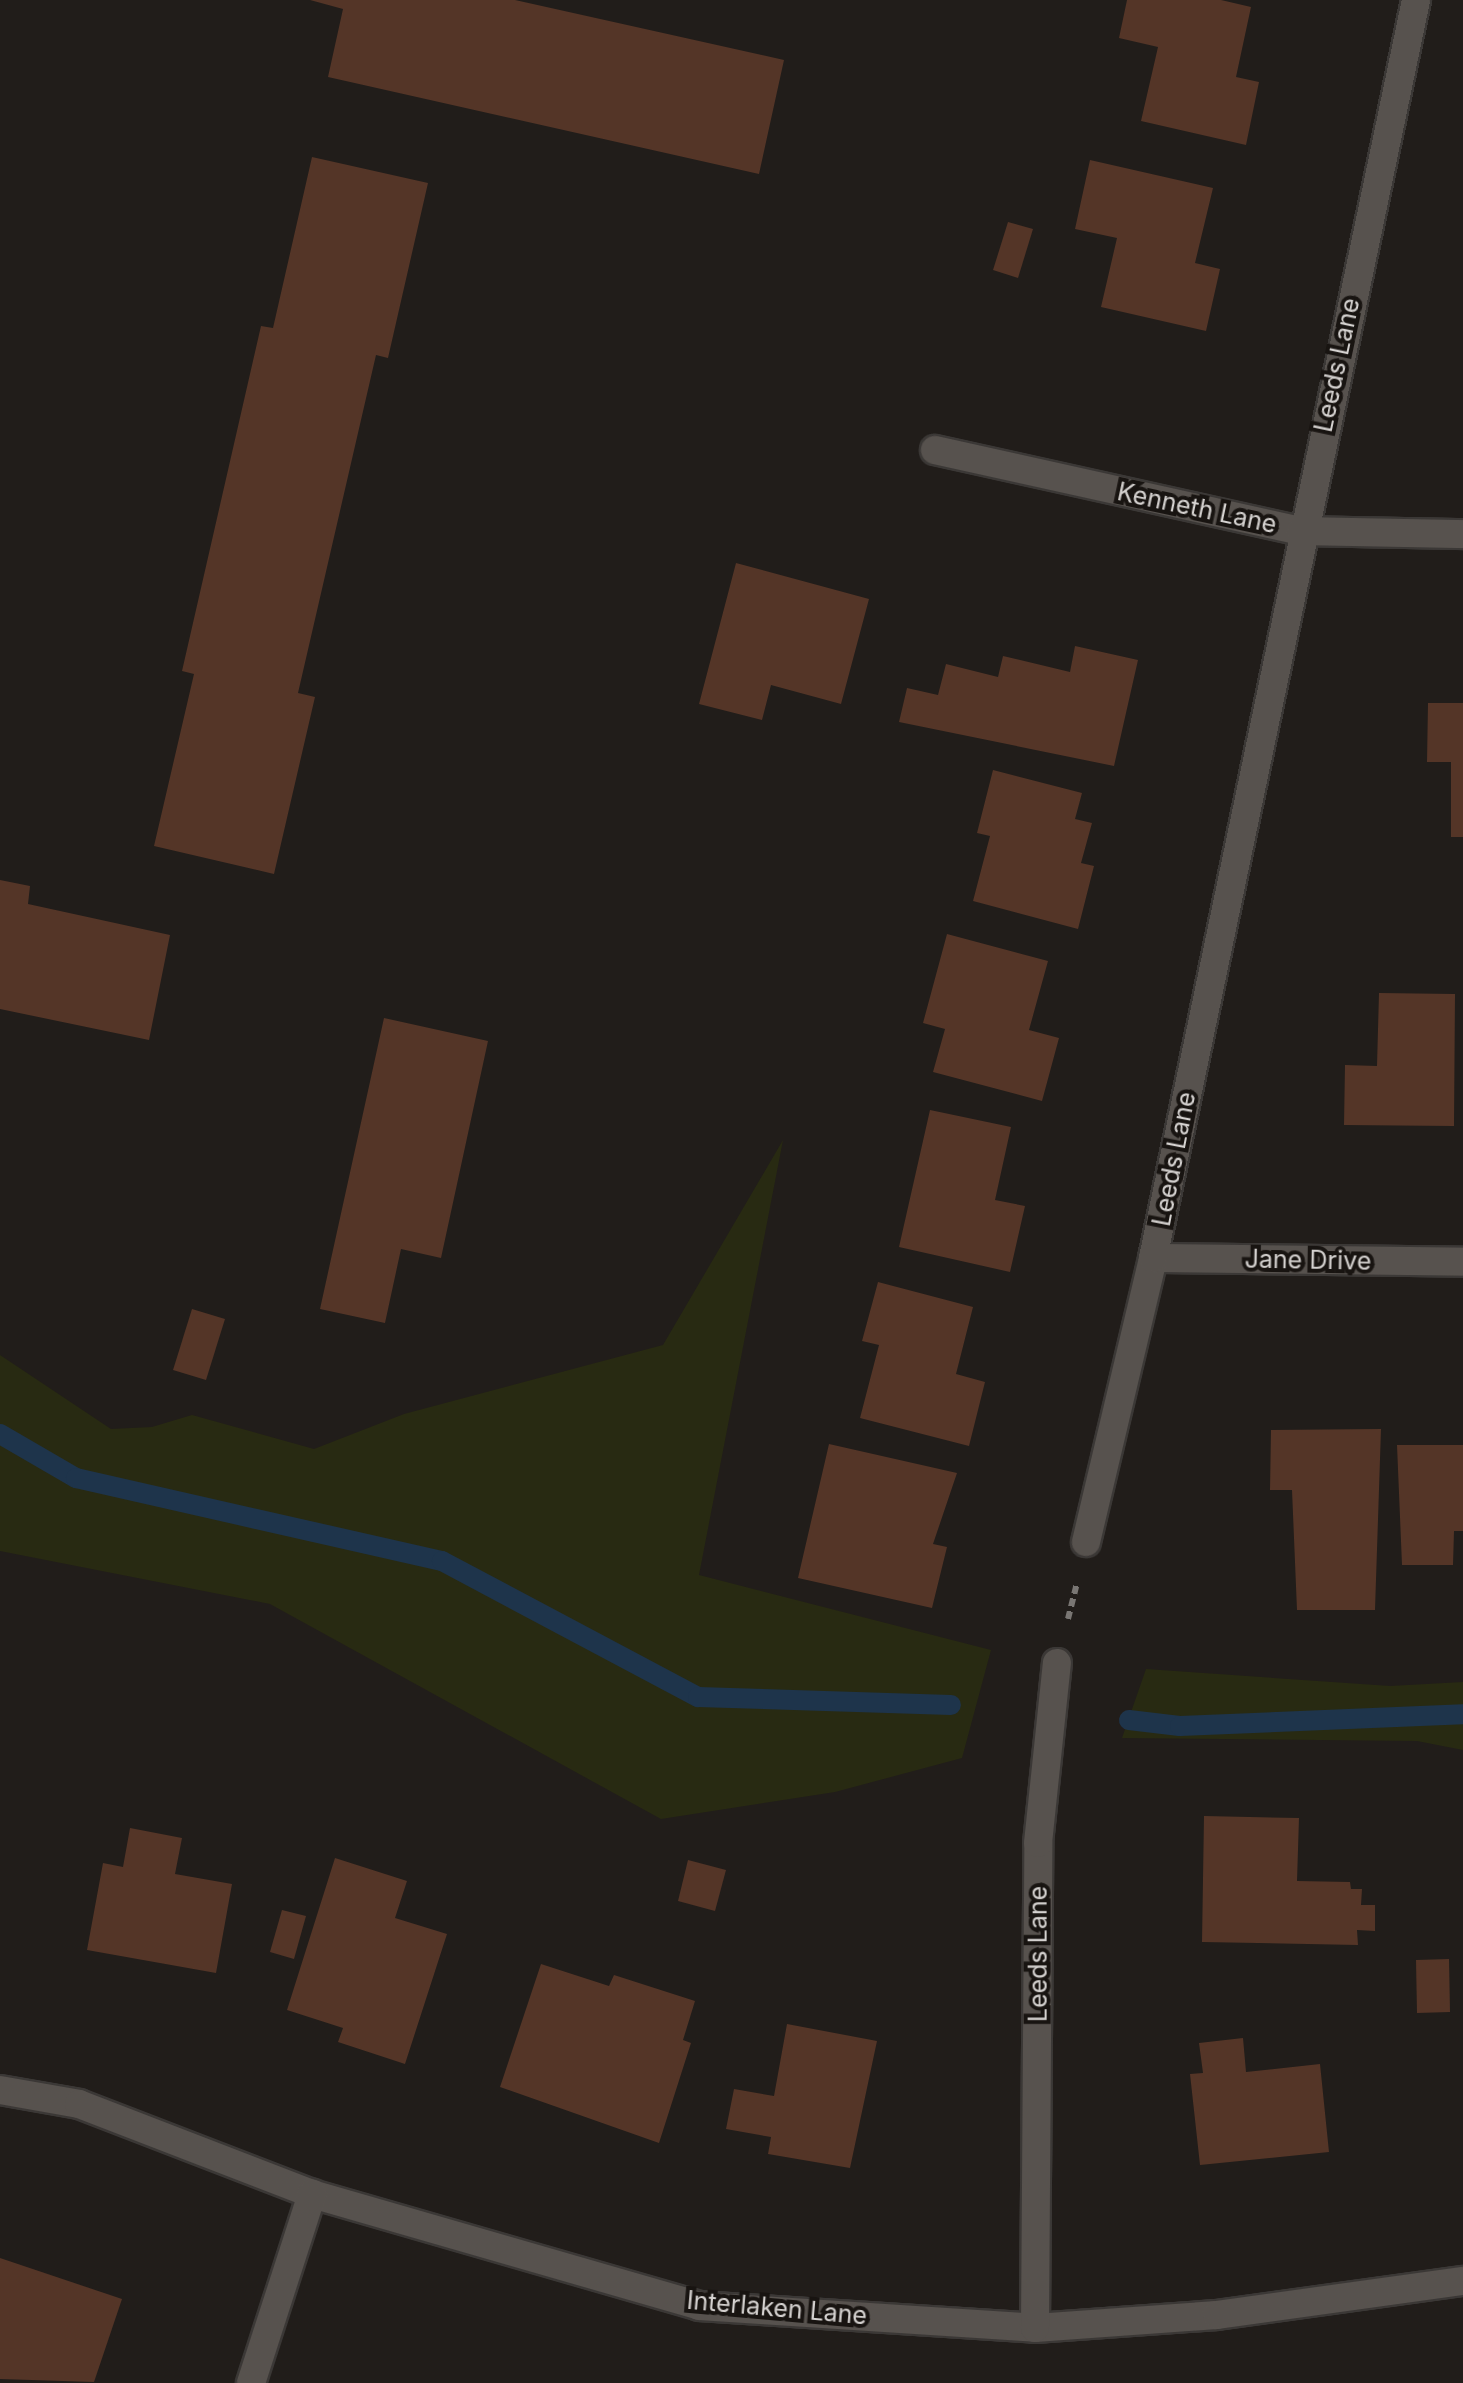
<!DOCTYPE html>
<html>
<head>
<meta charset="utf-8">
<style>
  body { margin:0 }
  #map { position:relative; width:1463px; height:2383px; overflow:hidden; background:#211d1a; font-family:Inter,sans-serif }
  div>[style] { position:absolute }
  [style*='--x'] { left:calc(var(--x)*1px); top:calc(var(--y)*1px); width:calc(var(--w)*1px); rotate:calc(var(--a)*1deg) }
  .green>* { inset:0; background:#282a12 }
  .stream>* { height:20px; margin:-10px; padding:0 10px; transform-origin:10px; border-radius:10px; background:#1e344b }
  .building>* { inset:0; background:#543527 }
  .path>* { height:6px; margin-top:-3px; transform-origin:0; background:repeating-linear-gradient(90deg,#797673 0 8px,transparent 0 13px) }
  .roads { filter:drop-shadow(2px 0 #3b3836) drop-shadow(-2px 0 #3b3836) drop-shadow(0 2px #3b3836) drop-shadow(0 -2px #3b3836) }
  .minor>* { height:28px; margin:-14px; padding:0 14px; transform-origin:14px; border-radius:14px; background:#57524e }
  span { translate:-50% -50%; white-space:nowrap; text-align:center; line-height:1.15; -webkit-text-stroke:8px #181411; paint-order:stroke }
  .street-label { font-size:25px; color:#d5d2d0 }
</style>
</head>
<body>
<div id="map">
  <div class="green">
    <div style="clip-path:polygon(783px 1140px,699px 1575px,991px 1650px,962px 1758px,835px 1792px,661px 1819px,270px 1604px,0 1551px,0 1355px,111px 1429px,152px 1427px,192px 1415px,314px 1449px,404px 1414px,663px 1345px)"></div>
    <div style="clip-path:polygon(1146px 1669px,1390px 1686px,1463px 1682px,1463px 1750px,1417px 1741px,1122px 1738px)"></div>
  </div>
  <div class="stream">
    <div style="--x:0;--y:1434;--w:88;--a:30.1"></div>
    <div style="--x:76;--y:1478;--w:375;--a:12.8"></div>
    <div style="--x:442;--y:1561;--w:290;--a:28"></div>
    <div style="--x:698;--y:1697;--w:253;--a:1.8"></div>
    <div style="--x:1129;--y:1720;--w:51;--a:6.7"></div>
    <div style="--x:1180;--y:1726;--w:283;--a:-2.4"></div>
  </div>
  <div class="building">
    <div style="clip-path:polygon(310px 0,515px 0,784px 60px,759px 174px,328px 77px,343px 9px)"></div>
    <div style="clip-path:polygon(1127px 0,1221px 0,1251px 7px,1236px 77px,1259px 82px,1246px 145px,1141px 121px,1158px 47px,1119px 38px)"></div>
    <div style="clip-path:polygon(312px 157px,428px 183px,388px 358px,376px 355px,298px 693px,315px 697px,274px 874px,154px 846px,194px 674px,182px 671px,261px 326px,273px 328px)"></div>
    <div style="clip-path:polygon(1090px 160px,1213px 188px,1195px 263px,1220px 269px,1206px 331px,1101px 307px,1117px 238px,1075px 229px)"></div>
    <div style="clip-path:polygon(1008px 222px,1033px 229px,1018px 278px,993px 270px)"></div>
    <div style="clip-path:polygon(736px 563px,869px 599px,841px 704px,771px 685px,762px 720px,699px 704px)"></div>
    <div style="clip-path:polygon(1075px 646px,1138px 660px,1114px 766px,899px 722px,907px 688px,938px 695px,946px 664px,998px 677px,1003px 656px,1070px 672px)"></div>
    <div style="clip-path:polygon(1428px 703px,1463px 703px,1463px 837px,1451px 837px,1451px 762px,1427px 762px)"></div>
    <div style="clip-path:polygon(993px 770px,1082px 793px,1075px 819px,1092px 823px,1081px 863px,1094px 866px,1078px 929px,973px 901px,990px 836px,977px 833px)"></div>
    <div style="clip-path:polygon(0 880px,30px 886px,28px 904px,170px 935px,149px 1040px,0 1009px)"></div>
    <div style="clip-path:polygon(947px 934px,1048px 961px,1029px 1030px,1059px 1038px,1042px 1101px,933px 1072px,945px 1029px,923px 1023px)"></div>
    <div style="clip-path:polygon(1379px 993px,1455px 994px,1454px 1126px,1344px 1125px,1345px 1065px,1377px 1066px)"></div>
    <div style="clip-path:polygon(384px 1018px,488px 1041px,441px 1258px,401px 1249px,385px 1323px,320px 1309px)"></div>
    <div style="clip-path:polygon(930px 1110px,1011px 1127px,995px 1200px,1025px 1206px,1010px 1272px,899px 1247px)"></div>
    <div style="clip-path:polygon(878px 1282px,973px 1307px,956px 1374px,985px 1382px,969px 1446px,860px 1418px,879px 1345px,862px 1341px)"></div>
    <div style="clip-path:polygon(192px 1309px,225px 1319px,206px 1380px,173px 1370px)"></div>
    <div style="clip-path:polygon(1381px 1429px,1375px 1610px,1297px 1610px,1292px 1490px,1270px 1490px,1271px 1430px)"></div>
    <div style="clip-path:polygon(829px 1444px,957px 1473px,933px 1544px,947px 1547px,932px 1608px,798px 1578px)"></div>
    <div style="clip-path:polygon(1397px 1445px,1463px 1445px,1463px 1531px,1454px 1531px,1453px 1565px,1402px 1565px)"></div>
    <div style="clip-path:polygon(1204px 1816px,1299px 1818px,1297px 1881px,1350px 1882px,1351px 1889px,1362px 1889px,1361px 1905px,1375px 1905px,1375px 1931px,1357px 1930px,1358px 1945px,1202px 1942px)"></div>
    <div style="clip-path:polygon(130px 1828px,182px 1838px,175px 1874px,232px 1884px,216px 1973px,87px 1950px,103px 1863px,123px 1867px)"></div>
    <div style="clip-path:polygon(335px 1858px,407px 1881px,395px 1918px,447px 1934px,405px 2064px,338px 2042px,343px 2028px,287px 2010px)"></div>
    <div style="clip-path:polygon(688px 1860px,726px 1870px,715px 1911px,678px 1901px)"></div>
    <div style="clip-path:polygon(282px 1910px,306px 1916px,294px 1959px,270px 1952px)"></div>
    <div style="clip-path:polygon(1449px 1959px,1450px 2012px,1417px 2013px,1416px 1960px)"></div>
    <div style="clip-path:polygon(541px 1964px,609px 1986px,614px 1975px,695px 2001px,683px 2040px,691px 2043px,659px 2143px,500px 2087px)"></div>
    <div style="clip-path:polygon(787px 2024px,877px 2041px,850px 2168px,768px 2154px,771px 2137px,726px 2129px,734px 2089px,774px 2096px)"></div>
    <div style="clip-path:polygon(1243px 2038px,1246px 2072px,1320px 2064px,1329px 2152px,1200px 2165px,1190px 2074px,1203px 2073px,1199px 2043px)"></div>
    <div style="clip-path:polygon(0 2258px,122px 2299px,94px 2382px,0 2379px)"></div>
  </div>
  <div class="path">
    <div style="--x:1068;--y:1619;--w:37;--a:-76"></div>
  </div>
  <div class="roads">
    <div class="minor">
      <div style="--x:935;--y:450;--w:375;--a:12.5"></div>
      <div style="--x:1301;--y:531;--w:162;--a:1.1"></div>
      <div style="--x:1153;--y:1258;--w:310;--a:0.7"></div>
      <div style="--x:1086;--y:1542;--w:292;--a:-76.7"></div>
      <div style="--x:1153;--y:1258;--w:1285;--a:-78.19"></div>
      <div style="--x:0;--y:2090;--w:80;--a:10"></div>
      <div style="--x:79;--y:2104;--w:250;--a:21.1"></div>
      <div style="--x:312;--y:2194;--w:403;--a:16.1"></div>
      <div style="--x:699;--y:2306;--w:337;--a:3.7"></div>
      <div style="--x:1035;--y:2328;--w:182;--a:-4.1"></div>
      <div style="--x:1217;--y:2315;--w:248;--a:-7.9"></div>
      <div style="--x:1035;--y:2328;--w:485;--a:-89.6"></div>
      <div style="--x:1038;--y:1843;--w:181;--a:-84"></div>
      <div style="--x:251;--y:2383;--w:199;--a:-72.1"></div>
    </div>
  </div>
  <div class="street-label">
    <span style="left:1337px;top:365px;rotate:-78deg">Leeds Lane</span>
    <span style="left:1197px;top:508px;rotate:12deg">Kenneth Lane</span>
    <span style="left:1174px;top:1159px;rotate:-79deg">Leeds Lane</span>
    <span style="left:1308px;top:1260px;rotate:1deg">Jane Drive</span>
    <span style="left:1038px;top:1954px;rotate:-90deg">Leeds Lane</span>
    <span style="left:777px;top:2308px;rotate:5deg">Interlaken Lane</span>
  </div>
</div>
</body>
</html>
